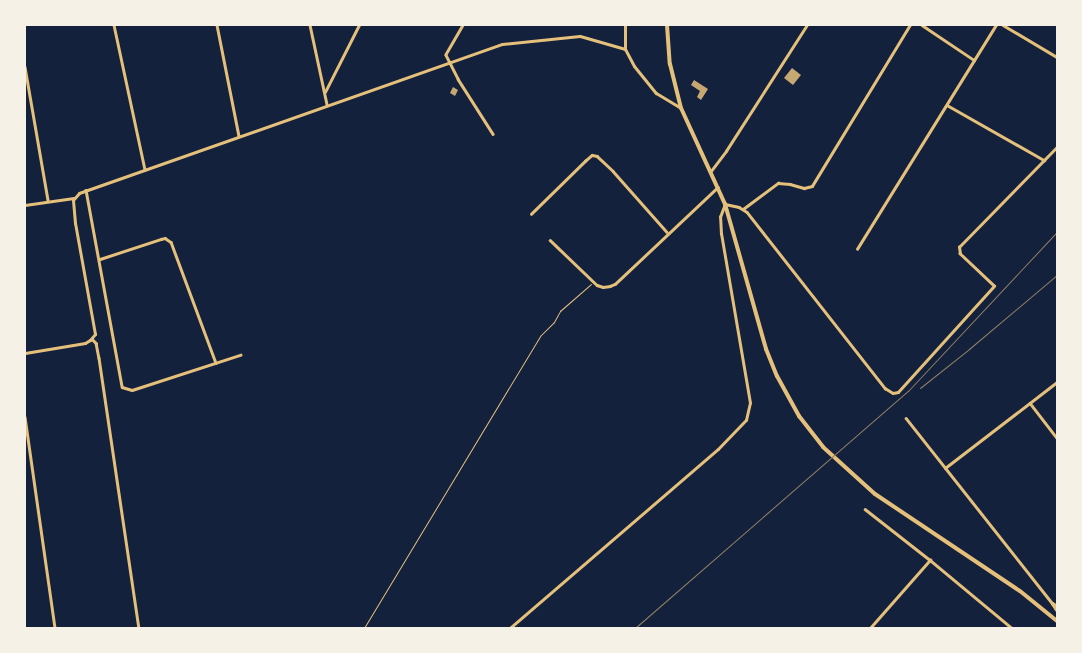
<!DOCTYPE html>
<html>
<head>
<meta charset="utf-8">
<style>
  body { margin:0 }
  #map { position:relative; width:1082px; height:653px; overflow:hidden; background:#14213d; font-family:Roboto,sans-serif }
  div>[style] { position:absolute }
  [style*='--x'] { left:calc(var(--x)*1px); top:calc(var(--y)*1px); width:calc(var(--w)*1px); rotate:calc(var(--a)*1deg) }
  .building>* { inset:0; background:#c6a872 }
  .path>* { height:1px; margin:-0.5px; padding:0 0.5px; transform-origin:0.5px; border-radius:0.5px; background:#e5c07b }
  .minor>* { height:2.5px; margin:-1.25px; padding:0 1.25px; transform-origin:1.25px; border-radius:1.25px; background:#e5c07b }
  .tertiary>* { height:3px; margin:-1.5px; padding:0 1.5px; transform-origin:1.5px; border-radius:1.5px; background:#e5c07b }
  .secondary>* { height:4px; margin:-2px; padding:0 2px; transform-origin:2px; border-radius:2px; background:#e5c07b }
  .rail>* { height:1px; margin:-0.5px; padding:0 0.5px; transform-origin:0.5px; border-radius:0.5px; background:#918062 }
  span { translate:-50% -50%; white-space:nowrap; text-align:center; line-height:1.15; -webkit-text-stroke:4px #f6f1e7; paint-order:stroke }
  .frame { position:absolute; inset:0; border:26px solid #f6f1e7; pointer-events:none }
</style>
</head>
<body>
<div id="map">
  <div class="building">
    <div style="clip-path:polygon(792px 68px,801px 75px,793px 85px,784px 78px)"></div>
    <div style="clip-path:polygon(694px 80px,708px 89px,701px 100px,697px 97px,700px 91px,691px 85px)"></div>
    <div style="clip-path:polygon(453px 87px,458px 90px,455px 96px,450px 93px)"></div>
  </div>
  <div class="path">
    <div style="--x:364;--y:628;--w:342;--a:-58.9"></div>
    <div style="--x:541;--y:335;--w:18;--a:-45"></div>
    <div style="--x:554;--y:322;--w:13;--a:-61"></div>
    <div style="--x:560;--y:311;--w:41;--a:-41.1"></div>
  </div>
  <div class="minor">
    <div style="--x:114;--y:25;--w:148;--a:77.9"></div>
    <div style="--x:217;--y:25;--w:113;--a:78.8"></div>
    <div style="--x:310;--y:25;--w:81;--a:77.9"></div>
    <div style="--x:463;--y:25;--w:34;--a:120"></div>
    <div style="--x:446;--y:55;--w:27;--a:63"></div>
    <div style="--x:458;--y:79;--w:65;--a:57.5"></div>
    <div style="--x:922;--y:25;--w:63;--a:33.9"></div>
    <div style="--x:1003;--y:25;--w:63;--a:30.7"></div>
    <div style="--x:25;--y:67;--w:135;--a:80.2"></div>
    <div style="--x:325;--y:92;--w:75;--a:-63.1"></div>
    <div style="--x:947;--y:105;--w:112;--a:29.6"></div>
    <div style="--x:711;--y:171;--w:25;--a:-53"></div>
    <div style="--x:726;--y:151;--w:150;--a:-57.3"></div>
    <div style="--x:86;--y:190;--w:200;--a:79.6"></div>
    <div style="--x:122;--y:387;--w:10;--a:17"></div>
    <div style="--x:132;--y:390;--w:114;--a:-18"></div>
    <div style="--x:25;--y:205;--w:49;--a:-8.1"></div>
    <div style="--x:743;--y:209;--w:44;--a:-36.6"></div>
    <div style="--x:778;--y:183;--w:12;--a:5"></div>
    <div style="--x:790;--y:184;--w:15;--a:16"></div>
    <div style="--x:804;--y:188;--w:8;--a:-14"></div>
    <div style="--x:812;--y:186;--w:188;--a:-58.7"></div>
    <div style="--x:531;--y:214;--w:76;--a:-44.5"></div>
    <div style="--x:585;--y:161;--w:9;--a:-41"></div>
    <div style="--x:592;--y:155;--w:5;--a:11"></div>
    <div style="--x:597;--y:156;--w:22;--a:43"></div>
    <div style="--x:613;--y:171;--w:81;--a:48.5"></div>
    <div style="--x:550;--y:240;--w:65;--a:43.8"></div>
    <div style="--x:597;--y:285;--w:6;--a:18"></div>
    <div style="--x:603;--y:287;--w:7;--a:-8"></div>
    <div style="--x:610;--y:286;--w:5;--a:-22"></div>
    <div style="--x:615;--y:284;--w:141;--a:-43.3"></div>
    <div style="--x:857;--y:249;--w:264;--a:-58.2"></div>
    <div style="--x:100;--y:259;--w:64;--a:-18.2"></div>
    <div style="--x:161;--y:239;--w:4;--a:-14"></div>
    <div style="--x:165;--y:238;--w:7;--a:34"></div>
    <div style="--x:171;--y:242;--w:129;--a:69.6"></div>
    <div style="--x:92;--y:339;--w:6;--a:45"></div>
    <div style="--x:96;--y:343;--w:15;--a:79"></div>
    <div style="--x:99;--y:358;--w:273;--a:81.6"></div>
    <div style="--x:1030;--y:403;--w:44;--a:52.4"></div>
    <div style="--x:25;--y:417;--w:213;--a:81.9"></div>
    <div style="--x:906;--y:418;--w:237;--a:51.7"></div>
    <div style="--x:1053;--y:604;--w:4;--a:14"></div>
    <div style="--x:945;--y:468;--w:141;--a:-37.5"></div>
    <div style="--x:865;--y:509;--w:83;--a:38.1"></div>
    <div style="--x:510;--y:628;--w:274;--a:-40.7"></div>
    <div style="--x:718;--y:449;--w:40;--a:-46"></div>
    <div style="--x:746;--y:420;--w:17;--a:-77"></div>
    <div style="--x:750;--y:403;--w:171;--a:-99.7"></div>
    <div style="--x:721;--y:234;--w:17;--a:-93"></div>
    <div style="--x:720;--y:217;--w:14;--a:-69"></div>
    <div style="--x:725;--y:204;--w:14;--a:12"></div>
    <div style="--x:739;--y:207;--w:9;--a:32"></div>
    <div style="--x:747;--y:212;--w:224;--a:51.9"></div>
    <div style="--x:885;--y:388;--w:9;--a:32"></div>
    <div style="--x:893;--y:393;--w:5;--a:-11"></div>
    <div style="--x:898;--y:392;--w:143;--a:-47.8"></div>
    <div style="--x:994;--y:286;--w:47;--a:-136.7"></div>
    <div style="--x:960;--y:254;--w:7;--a:-98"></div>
    <div style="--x:959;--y:247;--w:140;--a:-45.6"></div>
    <div style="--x:870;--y:628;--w:91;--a:-48.6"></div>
    <div style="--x:930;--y:560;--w:107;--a:39.7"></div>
  </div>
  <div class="tertiary">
    <div style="--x:625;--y:25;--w:24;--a:90"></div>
    <div style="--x:625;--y:49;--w:19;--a:62"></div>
    <div style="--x:634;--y:66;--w:35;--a:51"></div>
    <div style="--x:656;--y:93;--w:29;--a:31"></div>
    <div style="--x:25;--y:353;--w:61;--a:-9.5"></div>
    <div style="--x:85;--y:343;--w:6;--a:-31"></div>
    <div style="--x:90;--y:340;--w:8;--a:-50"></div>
    <div style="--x:95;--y:334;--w:113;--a:-100.2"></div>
    <div style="--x:75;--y:223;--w:23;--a:-95"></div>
    <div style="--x:73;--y:200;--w:9;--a:-49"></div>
    <div style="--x:79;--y:193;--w:448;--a:-19.4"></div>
    <div style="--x:502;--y:44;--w:78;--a:-5.9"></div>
    <div style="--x:580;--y:36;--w:47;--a:16.1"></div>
  </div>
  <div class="secondary">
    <div style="--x:667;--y:25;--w:39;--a:86"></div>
    <div style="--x:670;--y:64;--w:45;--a:76"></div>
    <div style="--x:681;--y:108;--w:106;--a:65.4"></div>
    <div style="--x:725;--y:204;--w:151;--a:74.2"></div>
    <div style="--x:766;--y:349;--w:29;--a:68"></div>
    <div style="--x:777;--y:376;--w:46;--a:61.2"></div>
    <div style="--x:799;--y:416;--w:39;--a:52"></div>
    <div style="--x:823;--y:447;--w:70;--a:42.1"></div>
    <div style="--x:875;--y:494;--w:174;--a:33.8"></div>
    <div style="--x:1020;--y:591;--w:48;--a:39"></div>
    <div style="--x:1053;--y:604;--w:7;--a:56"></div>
  </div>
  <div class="rail">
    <div style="--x:920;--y:388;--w:63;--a:-38.5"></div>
    <div style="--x:969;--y:349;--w:115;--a:-40.1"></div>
    <div style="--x:635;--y:628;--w:362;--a:-41"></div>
    <div style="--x:908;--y:391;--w:218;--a:-46.9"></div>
  </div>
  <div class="frame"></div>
</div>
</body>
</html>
